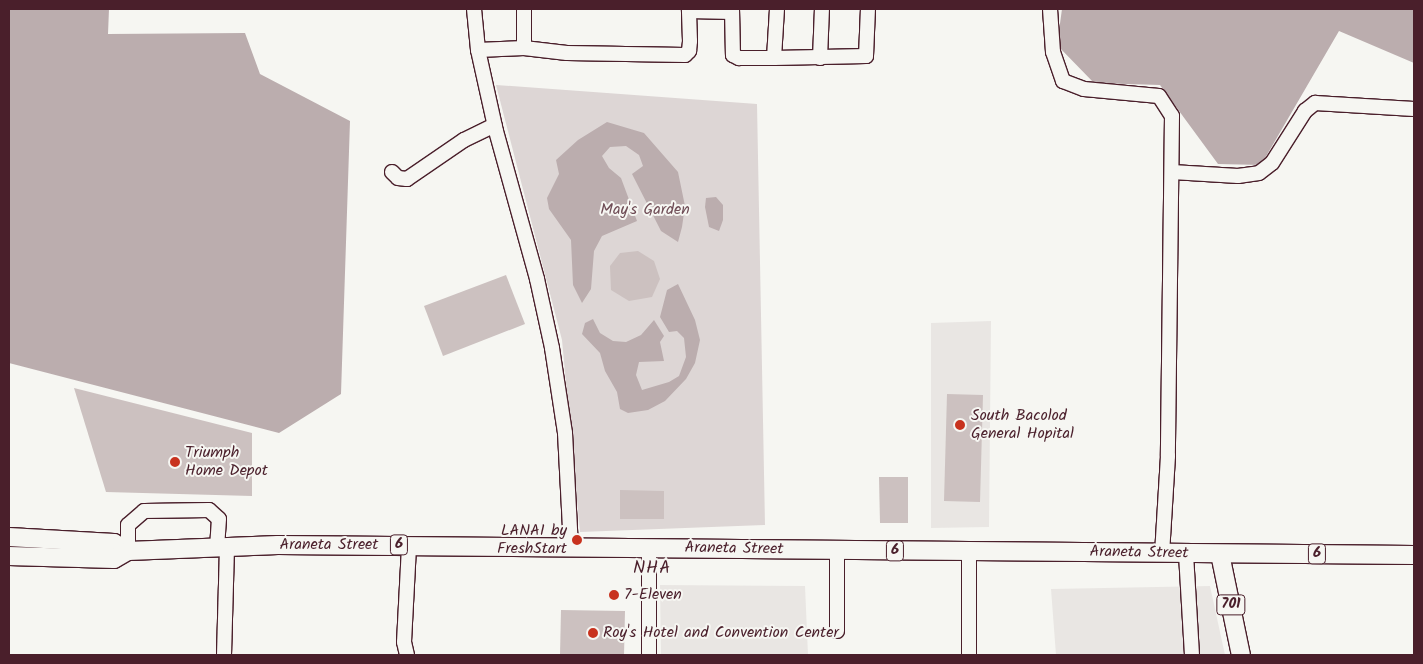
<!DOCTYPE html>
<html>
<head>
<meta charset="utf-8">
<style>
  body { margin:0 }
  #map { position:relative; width:1423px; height:664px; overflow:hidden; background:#f6f6f2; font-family:Kalam,sans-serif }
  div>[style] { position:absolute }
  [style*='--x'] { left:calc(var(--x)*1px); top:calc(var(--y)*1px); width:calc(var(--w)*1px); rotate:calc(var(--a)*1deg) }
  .built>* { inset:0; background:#e9e6e3 }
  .green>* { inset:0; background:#ddd6d5 }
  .water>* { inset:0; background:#bbadae }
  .building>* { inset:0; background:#ccc1c0 }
  .roads { filter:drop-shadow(1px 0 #4a1f2b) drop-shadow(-1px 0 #4a1f2b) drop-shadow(0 1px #4a1f2b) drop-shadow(0 -1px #4a1f2b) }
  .minor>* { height:14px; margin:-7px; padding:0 7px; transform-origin:7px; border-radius:7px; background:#f6f6f2 }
  .major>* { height:18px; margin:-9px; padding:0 9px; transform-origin:9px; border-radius:9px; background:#f6f6f2 }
  .dots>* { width:14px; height:14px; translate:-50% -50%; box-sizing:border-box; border:2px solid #f6f6f2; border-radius:50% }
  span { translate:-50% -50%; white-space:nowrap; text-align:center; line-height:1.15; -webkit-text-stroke:4px #f6f6f2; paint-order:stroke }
  .shield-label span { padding:1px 4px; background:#f6f6f2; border:1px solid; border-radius:4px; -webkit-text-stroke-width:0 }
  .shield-label { font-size:15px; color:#4a1f2b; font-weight:700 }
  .park-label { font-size:16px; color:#6f4d56 }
  .poi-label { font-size:16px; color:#4a1f2b }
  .left { translate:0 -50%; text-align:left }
  .right { translate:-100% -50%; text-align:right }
  .street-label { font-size:16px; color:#4a1f2b }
  .neighbourhood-label { font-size:18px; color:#4a1f2b; letter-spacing:1px }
  .frame { position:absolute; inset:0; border:10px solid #4a1f2b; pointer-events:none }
</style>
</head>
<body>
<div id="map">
  <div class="built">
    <div style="clip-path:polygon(991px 321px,989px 527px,931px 528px,931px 323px)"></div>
    <div style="clip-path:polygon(660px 585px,805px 586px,808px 655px,661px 655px)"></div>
    <div style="clip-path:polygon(1210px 586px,1225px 655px,1056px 655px,1051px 589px)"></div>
  </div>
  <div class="green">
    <div style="clip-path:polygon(496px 85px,757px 104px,765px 525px,580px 532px,562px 340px)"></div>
  </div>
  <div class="water">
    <div style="clip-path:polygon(9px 9px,109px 9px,108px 34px,245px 33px,260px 74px,350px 121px,341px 394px,279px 433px,9px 363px)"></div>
    <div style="clip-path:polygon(1062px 9px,1414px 9px,1414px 63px,1339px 31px,1261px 165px,1218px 164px,1160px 85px,1094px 83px,1057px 45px)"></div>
    <div style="clip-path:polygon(607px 122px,644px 133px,678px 172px,685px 206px,682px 227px,678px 242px,661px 231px,632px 174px,643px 166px,639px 155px,626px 146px,610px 147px,602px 156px,609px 168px,621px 178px,637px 221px,602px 236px,594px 251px,591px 289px,582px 303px,573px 285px,571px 240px,549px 209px,547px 198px,559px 174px,556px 160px,578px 140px)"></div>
    <div style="clip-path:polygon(716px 197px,723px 205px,723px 220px,719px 231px,709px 227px,705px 207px,706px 198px)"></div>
    <div style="clip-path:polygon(678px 284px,695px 320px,700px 340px,695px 363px,686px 379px,665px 401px,648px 410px,628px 413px,620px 409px,617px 392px,605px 371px,600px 353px,582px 334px,585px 323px,593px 319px,600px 333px,613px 341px,626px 342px,641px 335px,654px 320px,664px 336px,660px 342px,664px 361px,639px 362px,636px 375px,642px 390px,669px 382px,679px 376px,686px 357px,684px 338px,677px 331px,669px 332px,660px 317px,667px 290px)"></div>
  </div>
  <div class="building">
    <div style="clip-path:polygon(638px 251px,654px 261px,660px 279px,652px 297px,629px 301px,611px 290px,610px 266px,620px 253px)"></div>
    <div style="clip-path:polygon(506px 275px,525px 324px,443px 356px,424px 306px)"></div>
    <div style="clip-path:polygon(74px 388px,252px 433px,252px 496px,106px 492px)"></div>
    <div style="clip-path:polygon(947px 394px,983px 395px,980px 502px,944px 501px)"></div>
    <div style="clip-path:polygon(879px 477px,908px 477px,908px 523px,880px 523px)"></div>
    <div style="clip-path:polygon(620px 490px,664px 491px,664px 519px,620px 519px)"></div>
    <div style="clip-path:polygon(561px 610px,625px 611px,624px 655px,560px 655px)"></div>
  </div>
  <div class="roads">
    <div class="minor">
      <div style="--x:474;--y:9;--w:41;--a:84.4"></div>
      <div style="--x:478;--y:50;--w:83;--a:77.5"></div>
      <div style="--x:496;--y:131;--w:154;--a:74.5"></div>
      <div style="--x:537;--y:279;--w:71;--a:77.7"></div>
      <div style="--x:552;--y:348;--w:86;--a:81.3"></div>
      <div style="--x:565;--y:433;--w:114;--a:87"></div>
      <div style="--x:524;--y:9;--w:39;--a:90"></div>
      <div style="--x:732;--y:9;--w:46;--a:88.8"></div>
      <div style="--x:733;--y:55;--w:7;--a:27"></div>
      <div style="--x:739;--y:58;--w:35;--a:0"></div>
      <div style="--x:774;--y:58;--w:92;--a:-1.2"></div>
      <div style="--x:866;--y:56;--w:47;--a:-87.6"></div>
      <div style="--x:1050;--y:9;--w:43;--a:86"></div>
      <div style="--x:1053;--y:52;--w:31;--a:71"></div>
      <div style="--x:1063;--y:81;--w:22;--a:21"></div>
      <div style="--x:1084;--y:89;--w:75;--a:5.3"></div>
      <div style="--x:1159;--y:96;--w:24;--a:57"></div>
      <div style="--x:1172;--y:116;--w:340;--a:90.7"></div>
      <div style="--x:1168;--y:456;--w:98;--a:93.5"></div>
      <div style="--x:689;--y:11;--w:43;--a:1.3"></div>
      <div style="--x:478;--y:50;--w:46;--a:-2.5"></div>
      <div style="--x:524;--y:48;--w:43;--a:6.6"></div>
      <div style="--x:567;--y:53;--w:118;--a:1"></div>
      <div style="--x:685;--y:55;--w:6;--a:-45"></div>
      <div style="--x:689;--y:51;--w:10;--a:-84"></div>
      <div style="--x:690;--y:41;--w:32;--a:-92"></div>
      <div style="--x:774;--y:58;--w:49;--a:-86.5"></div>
      <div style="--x:820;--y:58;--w:49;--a:-87.7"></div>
      <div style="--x:392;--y:172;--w:8;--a:45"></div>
      <div style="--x:398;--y:178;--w:9;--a:6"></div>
      <div style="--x:407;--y:179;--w:69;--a:-34.4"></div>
      <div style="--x:464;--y:140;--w:34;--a:-26"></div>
      <div style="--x:1172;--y:172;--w:66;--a:3.5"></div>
      <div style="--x:1238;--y:176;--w:21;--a:-8"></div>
      <div style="--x:1259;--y:173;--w:16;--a:-38"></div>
      <div style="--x:1272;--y:163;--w:62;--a:-57.6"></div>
      <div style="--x:1305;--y:111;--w:13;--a:-39"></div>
      <div style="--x:1315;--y:103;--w:99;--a:3.5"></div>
      <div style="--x:649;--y:548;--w:107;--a:90"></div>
      <div style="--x:128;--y:551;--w:26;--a:-90"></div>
      <div style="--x:128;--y:525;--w:21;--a:-41"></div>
      <div style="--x:144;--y:511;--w:65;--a:-0.9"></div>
      <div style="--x:209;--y:510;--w:13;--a:42"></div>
      <div style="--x:219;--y:519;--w:30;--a:94"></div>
      <div style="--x:969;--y:551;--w:104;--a:90"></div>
      <div style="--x:1186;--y:554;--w:101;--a:86.6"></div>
      <div style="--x:837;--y:631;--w:81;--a:-90"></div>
      <div style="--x:224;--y:655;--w:107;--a:-88.4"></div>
      <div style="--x:407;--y:655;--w:13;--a:-103"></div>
      <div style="--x:404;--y:642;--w:97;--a:-87"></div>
    </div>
    <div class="major">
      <div style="--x:9;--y:537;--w:105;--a:3.3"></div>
      <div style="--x:114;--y:543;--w:16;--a:30"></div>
      <div style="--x:1220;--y:554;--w:103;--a:78.3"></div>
      <div style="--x:9;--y:556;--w:105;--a:1.6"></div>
      <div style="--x:114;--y:559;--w:16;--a:-30"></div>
      <div style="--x:128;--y:551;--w:150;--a:-2.3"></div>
      <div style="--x:278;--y:545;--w:1136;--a:0.5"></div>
    </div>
  </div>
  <div class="dots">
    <div style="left:960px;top:425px;background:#c8321e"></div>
    <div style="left:175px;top:462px;background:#c8321e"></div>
    <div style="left:577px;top:540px;background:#c8321e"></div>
    <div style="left:614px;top:595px;background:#c8321e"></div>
    <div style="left:593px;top:633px;background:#c8321e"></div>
  </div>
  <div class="shield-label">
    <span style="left:399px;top:545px">6</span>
    <span style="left:895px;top:551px">6</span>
    <span style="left:1317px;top:554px">6</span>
    <span style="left:1231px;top:605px">701</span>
  </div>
  <div class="park-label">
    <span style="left:645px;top:210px">May's Garden</span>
  </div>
  <div class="poi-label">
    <span class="left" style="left:971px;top:425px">South Bacolod<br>General Hopital</span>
    <span class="left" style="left:185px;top:462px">Triumph<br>Home Depot</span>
    <span class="right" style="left:567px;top:540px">LANAI by<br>FreshStart</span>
    <span class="left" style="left:624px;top:595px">7-Eleven</span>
    <span class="left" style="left:603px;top:633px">Roy's Hotel and Convention Center</span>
  </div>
  <div class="street-label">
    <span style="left:329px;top:545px">Araneta Street</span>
    <span style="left:734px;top:549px;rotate:1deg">Araneta Street</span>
    <span style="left:1139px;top:553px;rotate:1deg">Araneta Street</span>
  </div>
  <div class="neighbourhood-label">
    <span style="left:652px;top:569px">NHA</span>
  </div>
  <div class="frame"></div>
</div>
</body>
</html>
